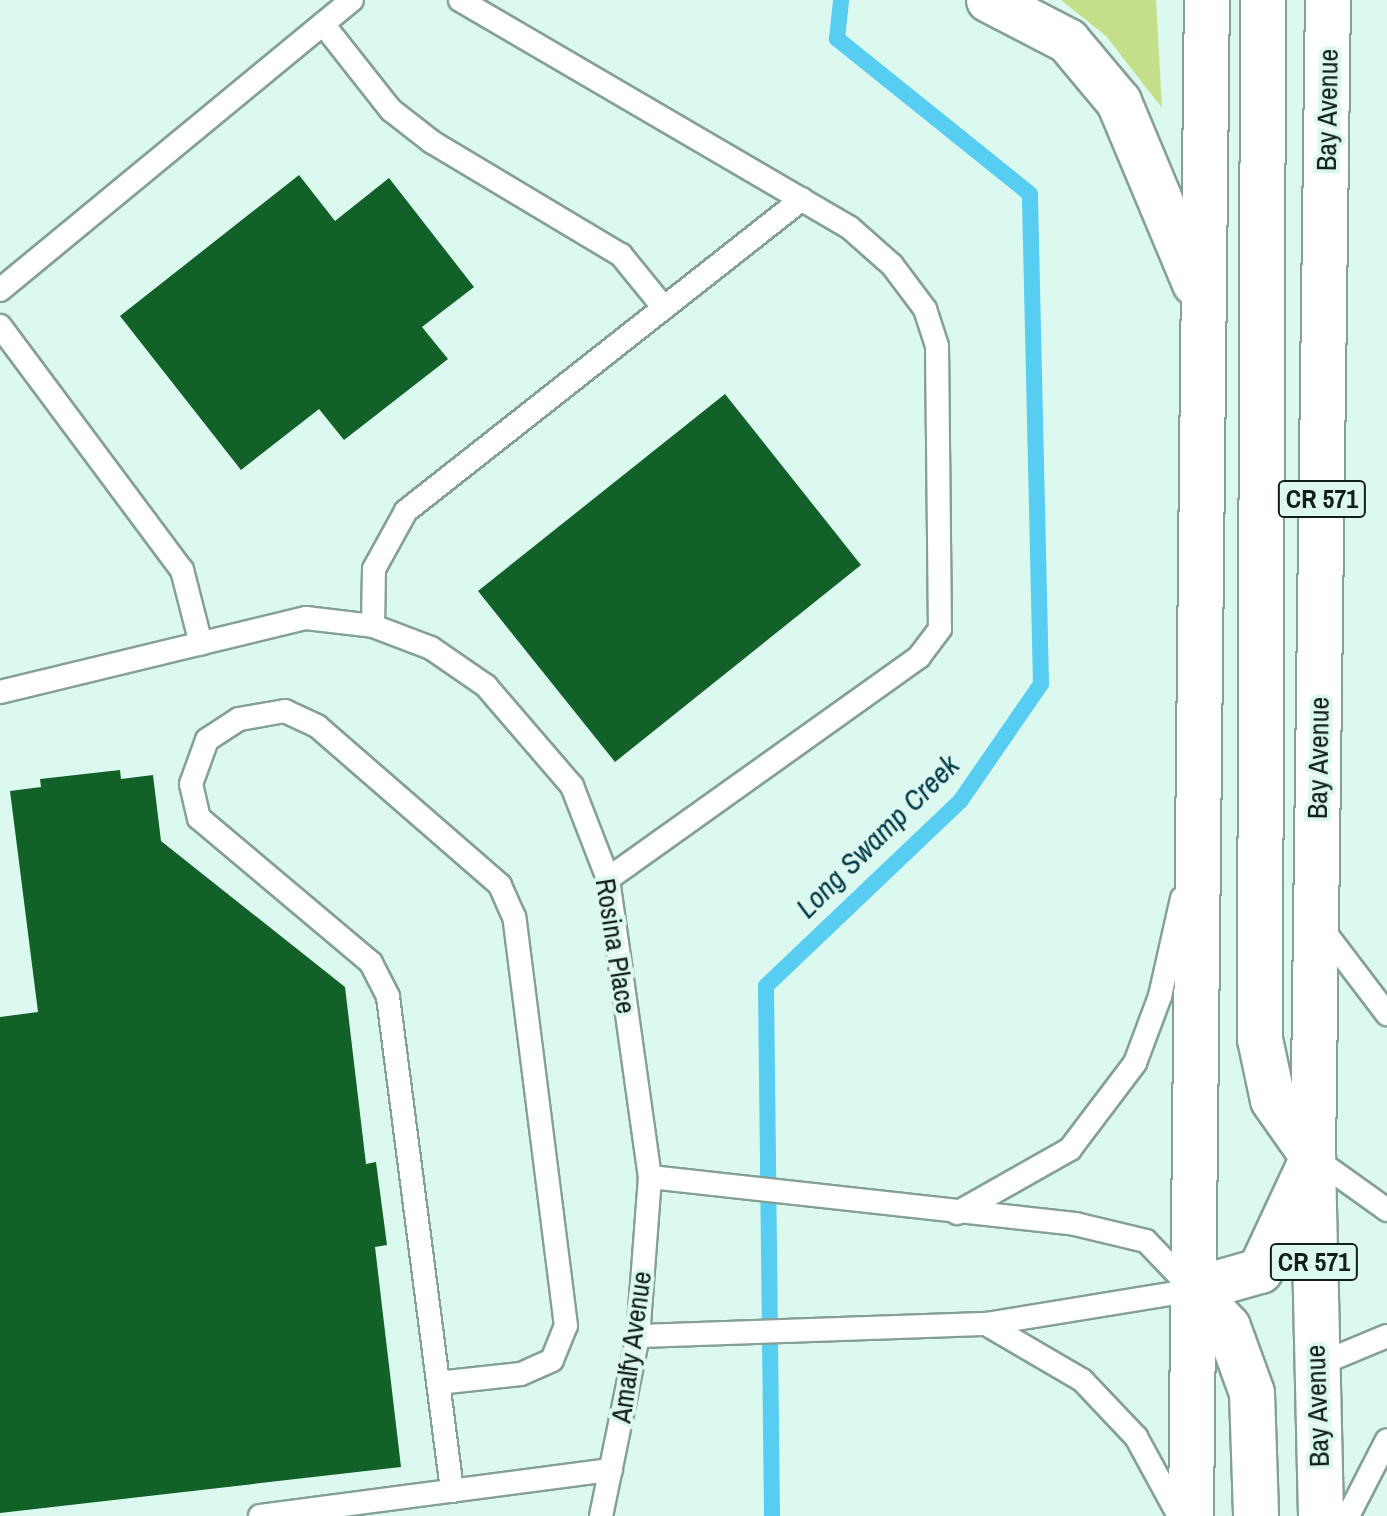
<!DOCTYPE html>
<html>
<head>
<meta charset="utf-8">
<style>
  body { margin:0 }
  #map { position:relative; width:1387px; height:1516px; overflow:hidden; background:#dcf9ef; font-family:"Archivo Narrow",sans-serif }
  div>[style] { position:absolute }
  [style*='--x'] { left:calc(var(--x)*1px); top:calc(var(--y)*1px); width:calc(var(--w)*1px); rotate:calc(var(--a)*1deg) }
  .green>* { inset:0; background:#c3df89 }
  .stream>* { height:16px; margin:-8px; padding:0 8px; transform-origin:8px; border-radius:8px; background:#56cdf1 }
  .building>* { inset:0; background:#116128 }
  .roads { filter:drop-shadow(2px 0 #85a097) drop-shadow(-2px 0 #85a097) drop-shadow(0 2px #85a097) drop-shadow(0 -2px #85a097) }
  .service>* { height:22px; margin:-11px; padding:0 11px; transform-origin:11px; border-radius:11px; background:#fff }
  .primary>* { height:44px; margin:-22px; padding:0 22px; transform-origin:22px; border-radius:22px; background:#fff }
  span { translate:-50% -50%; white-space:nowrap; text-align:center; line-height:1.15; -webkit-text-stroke:8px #dcf9ef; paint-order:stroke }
  .shield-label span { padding:2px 6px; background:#dcf9ef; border:2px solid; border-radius:6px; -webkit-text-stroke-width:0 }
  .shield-label { font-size:26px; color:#131d1a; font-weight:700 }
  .street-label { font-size:28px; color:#131d1a }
  .water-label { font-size:30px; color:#023a49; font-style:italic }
</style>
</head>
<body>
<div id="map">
  <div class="green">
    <div style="clip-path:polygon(1061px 0,1156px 0,1162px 108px,1106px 36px)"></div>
  </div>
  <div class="stream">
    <div style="--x:772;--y:1516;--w:530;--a:-90.65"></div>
    <div style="--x:766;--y:986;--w:269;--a:-43.6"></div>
    <div style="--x:961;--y:800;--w:141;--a:-55.4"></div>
    <div style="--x:1041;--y:684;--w:490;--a:-91.3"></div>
    <div style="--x:1030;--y:194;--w:248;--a:-141.2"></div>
    <div style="--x:837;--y:39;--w:39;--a:-84"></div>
  </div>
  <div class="building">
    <div style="clip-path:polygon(299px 175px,335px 221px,389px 178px,474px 287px,422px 327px,448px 359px,344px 440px,319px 409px,241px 470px,120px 316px)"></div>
    <div style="clip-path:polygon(725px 394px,861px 565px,615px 762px,478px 591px)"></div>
    <div style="clip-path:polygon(120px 770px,121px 779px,153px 775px,161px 841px,345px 987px,366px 1164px,376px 1162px,387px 1245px,375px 1247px,401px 1467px,0 1513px,0 1017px,38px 1012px,10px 791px,41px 787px,40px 779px)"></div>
  </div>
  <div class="roads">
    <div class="service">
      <div style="--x:460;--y:0;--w:450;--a:30.3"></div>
      <div style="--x:849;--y:227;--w:57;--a:41.5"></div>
      <div style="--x:892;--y:265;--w:55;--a:53.1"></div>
      <div style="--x:925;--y:309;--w:39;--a:72"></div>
      <div style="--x:937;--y:346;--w:283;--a:89.4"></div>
      <div style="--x:940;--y:629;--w:35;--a:127"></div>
      <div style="--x:919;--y:657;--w:382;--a:144.5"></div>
      <div style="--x:323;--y:24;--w:110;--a:51.7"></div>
      <div style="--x:391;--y:110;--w:52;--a:38"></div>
      <div style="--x:432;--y:142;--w:220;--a:30.9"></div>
      <div style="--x:621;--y:255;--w:68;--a:50.9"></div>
      <div style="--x:0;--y:290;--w:456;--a:-39.5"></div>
      <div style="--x:0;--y:326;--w:304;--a:53.3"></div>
      <div style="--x:182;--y:570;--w:76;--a:75.6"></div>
      <div style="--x:373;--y:626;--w:57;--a:-89"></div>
      <div style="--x:374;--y:569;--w:66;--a:-61.1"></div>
      <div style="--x:406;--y:511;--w:504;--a:-38.23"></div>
      <div style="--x:0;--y:692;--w:315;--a:-13.6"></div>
      <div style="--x:306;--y:618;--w:67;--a:6.8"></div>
      <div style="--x:373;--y:626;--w:62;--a:20.8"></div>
      <div style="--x:431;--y:648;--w:67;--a:34.6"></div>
      <div style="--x:486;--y:686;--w:132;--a:49.3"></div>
      <div style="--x:572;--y:786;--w:100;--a:68.8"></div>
      <div style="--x:608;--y:879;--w:301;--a:82"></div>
      <div style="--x:650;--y:1177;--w:159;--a:94.3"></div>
      <div style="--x:638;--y:1336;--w:184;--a:101.6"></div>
      <div style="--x:1320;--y:926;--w:111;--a:52.7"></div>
      <div style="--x:1313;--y:1157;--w:91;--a:35.6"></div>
      <div style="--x:650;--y:1177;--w:428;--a:6.3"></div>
      <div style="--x:1075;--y:1224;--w:73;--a:13.5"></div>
      <div style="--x:1146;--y:1241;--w:66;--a:46.2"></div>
      <div style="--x:957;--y:1213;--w:130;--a:-29.5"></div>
      <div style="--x:1070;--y:1149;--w:108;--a:-52.9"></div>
      <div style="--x:1135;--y:1063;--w:72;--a:-69.5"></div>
      <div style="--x:1160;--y:996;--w:100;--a:-77.3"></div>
      <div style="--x:986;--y:1324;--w:111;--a:30.3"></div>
      <div style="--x:1082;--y:1380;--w:79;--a:46.5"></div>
      <div style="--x:1136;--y:1437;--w:90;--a:61.4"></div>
      <div style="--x:638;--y:1336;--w:348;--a:-2"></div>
      <div style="--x:986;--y:1324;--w:210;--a:-9.3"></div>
      <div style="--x:1315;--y:1366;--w:78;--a:-22.6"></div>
      <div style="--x:438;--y:1383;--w:83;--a:-6.2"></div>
      <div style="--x:521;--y:1374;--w:34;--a:-24"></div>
      <div style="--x:552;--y:1360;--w:37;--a:-68"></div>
      <div style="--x:566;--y:1326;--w:412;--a:-97.2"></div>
      <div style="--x:514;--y:917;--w:35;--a:-114"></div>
      <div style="--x:500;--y:885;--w:242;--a:-139"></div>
      <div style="--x:317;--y:726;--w:35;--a:-155"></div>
      <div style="--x:285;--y:711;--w:47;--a:170.1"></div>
      <div style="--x:239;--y:719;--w:38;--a:147"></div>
      <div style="--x:207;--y:740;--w:47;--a:110"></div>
      <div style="--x:191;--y:784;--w:35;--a:77"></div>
      <div style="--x:199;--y:818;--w:225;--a:40.1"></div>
      <div style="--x:371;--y:963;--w:38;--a:63"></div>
      <div style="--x:388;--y:997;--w:498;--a:82.6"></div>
      <div style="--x:260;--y:1516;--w:354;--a:-7.5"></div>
      <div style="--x:1348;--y:1516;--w:85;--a:-62.8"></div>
    </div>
    <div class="primary">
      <div style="--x:989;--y:0;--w:89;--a:27.4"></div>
      <div style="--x:1068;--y:41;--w:80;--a:50.1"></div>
      <div style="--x:1119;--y:102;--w:197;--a:67.3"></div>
      <div style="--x:1263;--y:0;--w:1039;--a:90.17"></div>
      <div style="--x:1260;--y:1039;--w:62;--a:78"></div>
      <div style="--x:1273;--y:1100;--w:70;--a:54.9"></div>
      <div style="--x:1193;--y:1290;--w:51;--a:46.6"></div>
      <div style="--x:1228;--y:1327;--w:70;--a:70"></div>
      <div style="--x:1252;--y:1393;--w:123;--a:88.1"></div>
      <div style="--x:1193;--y:1290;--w:70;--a:-15.8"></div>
      <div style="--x:1260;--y:1271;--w:116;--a:-65"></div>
      <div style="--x:1191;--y:1516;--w:1516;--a:-89.4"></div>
      <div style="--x:1321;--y:1516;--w:359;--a:-91.3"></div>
      <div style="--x:1313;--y:1157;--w:1157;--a:-89.26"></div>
    </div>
  </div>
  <div class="shield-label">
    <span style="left:1322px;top:499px">CR 571</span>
    <span style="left:1314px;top:1262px">CR 571</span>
  </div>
  <div class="street-label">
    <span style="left:1327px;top:110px;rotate:-89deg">Bay Avenue</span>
    <span style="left:1318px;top:758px;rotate:-89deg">Bay Avenue</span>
    <span style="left:616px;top:946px;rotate:81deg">Rosina Place</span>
    <span style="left:631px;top:1347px;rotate:-82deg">Amalfy Avenue</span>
    <span style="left:1317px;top:1406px;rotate:-92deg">Bay Avenue</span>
  </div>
  <div class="water-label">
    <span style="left:877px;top:836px;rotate:-45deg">Long Swamp Creek</span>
  </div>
</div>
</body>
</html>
